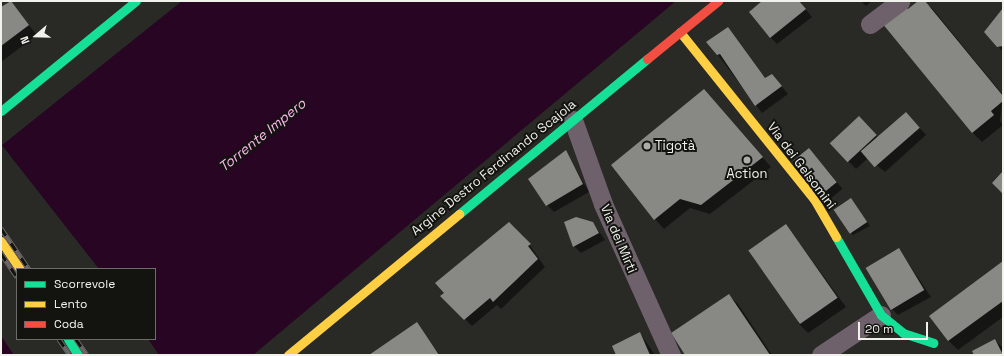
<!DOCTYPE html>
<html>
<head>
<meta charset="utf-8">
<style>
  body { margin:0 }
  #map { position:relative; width:1004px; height:356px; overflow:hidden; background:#292a25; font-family:"Space Grotesk",sans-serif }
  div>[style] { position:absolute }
  .water>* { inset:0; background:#280523 }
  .pier>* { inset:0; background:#292a25 }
  .shadow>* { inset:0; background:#0007; transform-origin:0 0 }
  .building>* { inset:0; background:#888985; transform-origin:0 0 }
  .street>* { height:19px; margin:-9.5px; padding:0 9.5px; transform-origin:9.5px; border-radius:9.5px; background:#6e616b }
  .fast>* { height:9px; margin:-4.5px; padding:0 4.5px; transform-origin:4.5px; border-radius:4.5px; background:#16e098 }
  .slow>* { height:9px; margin:-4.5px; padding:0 4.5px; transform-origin:4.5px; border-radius:4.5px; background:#ffcf43 }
  .jam>* { height:9px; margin:-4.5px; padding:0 4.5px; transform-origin:4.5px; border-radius:4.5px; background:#f24e42 }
  .rail>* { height:4.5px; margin-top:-2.25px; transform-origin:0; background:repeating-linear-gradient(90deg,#131410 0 9px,#6c6668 0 18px); box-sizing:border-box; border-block:1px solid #6c6668 }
  .dots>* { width:11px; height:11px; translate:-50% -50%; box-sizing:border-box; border:2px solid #131410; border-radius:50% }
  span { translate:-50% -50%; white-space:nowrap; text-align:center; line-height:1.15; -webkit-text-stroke:4px #131410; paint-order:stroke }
  .poi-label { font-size:13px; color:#f1f2ec }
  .left { translate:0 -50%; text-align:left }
  .street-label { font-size:13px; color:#f1f2ec }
  .water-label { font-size:14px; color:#fdb7ef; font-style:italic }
  .frame { position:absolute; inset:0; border:2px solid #f1f2ec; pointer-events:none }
  .legend { position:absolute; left:16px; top:268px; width:140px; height:72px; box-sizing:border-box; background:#131410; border:1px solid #6c6d68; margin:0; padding:5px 7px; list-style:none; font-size:12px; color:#f1f2ec }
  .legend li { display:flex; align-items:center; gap:8px; height:20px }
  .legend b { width:20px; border:1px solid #6c6d68 }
  .north { position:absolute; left:16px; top:16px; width:40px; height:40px; -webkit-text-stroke:3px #131410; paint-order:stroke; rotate:250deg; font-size:11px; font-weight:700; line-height:16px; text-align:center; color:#f1f2ec }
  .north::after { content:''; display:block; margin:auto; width:14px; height:18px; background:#f1f2ec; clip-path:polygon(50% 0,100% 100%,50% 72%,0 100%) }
  .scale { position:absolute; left:858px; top:322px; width:70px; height:18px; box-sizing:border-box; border:2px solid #f1f2ec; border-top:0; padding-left:5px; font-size:12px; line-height:14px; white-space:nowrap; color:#f1f2ec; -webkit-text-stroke:3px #131410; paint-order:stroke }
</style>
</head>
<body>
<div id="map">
  <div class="water">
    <i style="clip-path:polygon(evenodd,182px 1px,676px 1px,253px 355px,1px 355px,1px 146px,182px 1px,17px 269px,155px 269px,155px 339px,17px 339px,17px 269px)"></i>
  </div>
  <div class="pier">
    <i style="clip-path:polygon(1px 144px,99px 269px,17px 269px,17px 339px,148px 339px,159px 355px,14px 355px,1px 336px)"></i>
  </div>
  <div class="shadow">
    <i style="clip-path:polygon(764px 1px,799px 1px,812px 17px,777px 44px,770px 37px)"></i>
    <i style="clip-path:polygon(861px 1px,872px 1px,866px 6px)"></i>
    <i style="clip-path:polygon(919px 1px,932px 8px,1003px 95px,1000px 121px,1003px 125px,982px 142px,972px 132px,908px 10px)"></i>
    <i style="clip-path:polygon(10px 2px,37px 35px,1px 62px,1px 9px)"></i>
    <i style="clip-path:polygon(1003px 10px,1003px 52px,998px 46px)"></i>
    <i style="clip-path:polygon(728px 28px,766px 79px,772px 75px,788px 94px,762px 113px,718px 55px)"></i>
    <i style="clip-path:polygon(704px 91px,771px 167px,710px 214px,690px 208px,664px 229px,655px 219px)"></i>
    <i style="clip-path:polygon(906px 113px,926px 135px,885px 172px,868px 158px,856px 169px,832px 144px,859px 118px,879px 138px)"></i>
    <i style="left:809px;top:149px;width:52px;height:18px;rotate:50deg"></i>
    <i style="clip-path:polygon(566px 152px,589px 192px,554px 212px,547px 205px)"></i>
    <i style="clip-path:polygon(854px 203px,870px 226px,853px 235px,849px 231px)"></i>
    <i style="clip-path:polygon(593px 223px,605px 240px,581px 253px,574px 246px)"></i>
    <i style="clip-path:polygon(786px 225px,846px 307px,808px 333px,798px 323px)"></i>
    <i style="clip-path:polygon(522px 234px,545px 267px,501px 309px,497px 305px,472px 326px,442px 296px)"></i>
    <i style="clip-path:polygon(899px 249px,931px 297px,898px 315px,891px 308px)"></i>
    <i style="clip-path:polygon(1003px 262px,1003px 317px,958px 350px,948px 340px)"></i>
    <i style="clip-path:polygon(728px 295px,738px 304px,772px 355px,686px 355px)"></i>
    <i style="clip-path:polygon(416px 324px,440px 355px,371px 355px)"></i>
    <i style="clip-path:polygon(640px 333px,655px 355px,618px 355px)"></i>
    <i style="clip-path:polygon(995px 340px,1002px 347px,1003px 355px,975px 355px)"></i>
  </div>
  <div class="building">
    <i style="clip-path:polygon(11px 1px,29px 25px,1px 46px,1px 7px)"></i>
    <i style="clip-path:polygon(762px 1px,799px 1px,806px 9px,770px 38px,749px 12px)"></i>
    <i style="clip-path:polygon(918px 1px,925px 1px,1003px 96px,1003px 101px,991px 111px,994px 115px,972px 133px,882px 23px,904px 5px,908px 9px)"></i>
    <i style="clip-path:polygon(1003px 8px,1003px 46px,997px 47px,984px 32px)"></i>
    <i style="clip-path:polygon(728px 27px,765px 78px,772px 74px,782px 86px,755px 106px,720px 54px,717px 55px,706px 42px)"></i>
    <i style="clip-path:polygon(704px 89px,763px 157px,701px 205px,680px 199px,654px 220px,611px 165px)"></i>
    <i style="left:906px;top:112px;width:21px;height:60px;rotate:49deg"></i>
    <i style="left:859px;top:116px;width:26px;height:40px;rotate:47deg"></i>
    <i style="left:809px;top:148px;width:44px;height:20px;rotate:51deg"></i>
    <i style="clip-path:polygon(566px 150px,583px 184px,546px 206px,528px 179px)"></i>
    <i style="clip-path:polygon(1003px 171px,1003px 194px,992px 183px)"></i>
    <i style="left:851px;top:198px;width:29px;height:21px;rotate:56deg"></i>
    <i style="clip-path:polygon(576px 217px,593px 222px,599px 233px,573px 247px,564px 222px)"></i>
    <i style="clip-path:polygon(509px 222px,531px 244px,528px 246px,538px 259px,493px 302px,490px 298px,464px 320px,440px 296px,444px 293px,435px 283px)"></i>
    <i style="left:786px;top:224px;width:90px;height:46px;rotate:55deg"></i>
    <i style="left:899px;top:248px;width:49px;height:39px;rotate:59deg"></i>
    <i style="clip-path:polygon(1003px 261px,1003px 301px,948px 341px,929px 316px)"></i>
    <i style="clip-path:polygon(729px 294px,770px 355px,685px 355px,671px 333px)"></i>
    <i style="clip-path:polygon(417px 322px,439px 355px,369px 355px)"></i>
    <i style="clip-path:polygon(640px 332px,650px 355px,616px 355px,612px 346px)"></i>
    <i style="clip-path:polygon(995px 339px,1003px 355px,974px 355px,972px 351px)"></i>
  </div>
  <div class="street">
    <i style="left:870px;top:24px;width:38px;rotate:-37deg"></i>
    <i style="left:573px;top:120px;width:89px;rotate:70.3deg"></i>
    <i style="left:603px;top:204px;width:166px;rotate:65.8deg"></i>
    <i style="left:821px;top:355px;width:72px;rotate:-33.7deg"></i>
  </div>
  <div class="fast">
    <i style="left:1px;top:111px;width:174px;rotate:-39.2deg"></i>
    <i style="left:459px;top:214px;width:244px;rotate:-39.5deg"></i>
    <i style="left:836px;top:237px;width:90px;rotate:60deg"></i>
    <i style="left:881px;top:315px;width:28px;rotate:39deg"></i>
    <i style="left:903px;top:333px;width:32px;rotate:18deg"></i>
    <i style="left:68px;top:339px;width:19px;rotate:58deg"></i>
  </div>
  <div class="slow">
    <i style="left:680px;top:32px;width:214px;rotate:51.3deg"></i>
    <i style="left:814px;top:199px;width:44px;rotate:59.9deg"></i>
    <i style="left:1px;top:241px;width:34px;rotate:56deg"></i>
    <i style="left:288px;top:355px;width:222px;rotate:-39.5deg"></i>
  </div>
  <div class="jam">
    <i style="left:647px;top:59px;width:92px;rotate:-39.2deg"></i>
  </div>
  <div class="rail">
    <i style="left:1px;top:228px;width:50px;rotate:55.7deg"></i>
    <i style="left:1px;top:253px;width:29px;rotate:56deg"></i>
    <i style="left:59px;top:339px;width:19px;rotate:55deg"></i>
    <i style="left:76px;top:339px;width:19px;rotate:55deg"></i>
  </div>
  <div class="dots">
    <i style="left:647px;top:146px;background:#abaca6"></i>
    <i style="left:747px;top:160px;background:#abaca6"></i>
  </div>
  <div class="poi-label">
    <span class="left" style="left:655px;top:146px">Tigotà</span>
    <span style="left:747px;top:174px">Action</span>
  </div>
  <div class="street-label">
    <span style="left:801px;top:166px;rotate:53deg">Via dei Gelsomini</span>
    <span style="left:494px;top:168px;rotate:-39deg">Argine Destro Ferdinando Scajola</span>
    <span style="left:618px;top:239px;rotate:67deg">Via dei Mirti</span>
  </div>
  <div class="water-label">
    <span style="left:262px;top:135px;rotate:-39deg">Torrente Impero</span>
  </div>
  <div class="frame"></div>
  <ul class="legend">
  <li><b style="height:5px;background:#16e098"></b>Scorrevole</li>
  <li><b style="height:5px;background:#ffcf43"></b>Lento</li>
  <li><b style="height:5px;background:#f24e42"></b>Coda</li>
  </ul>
  <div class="north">N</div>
  <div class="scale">20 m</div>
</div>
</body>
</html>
